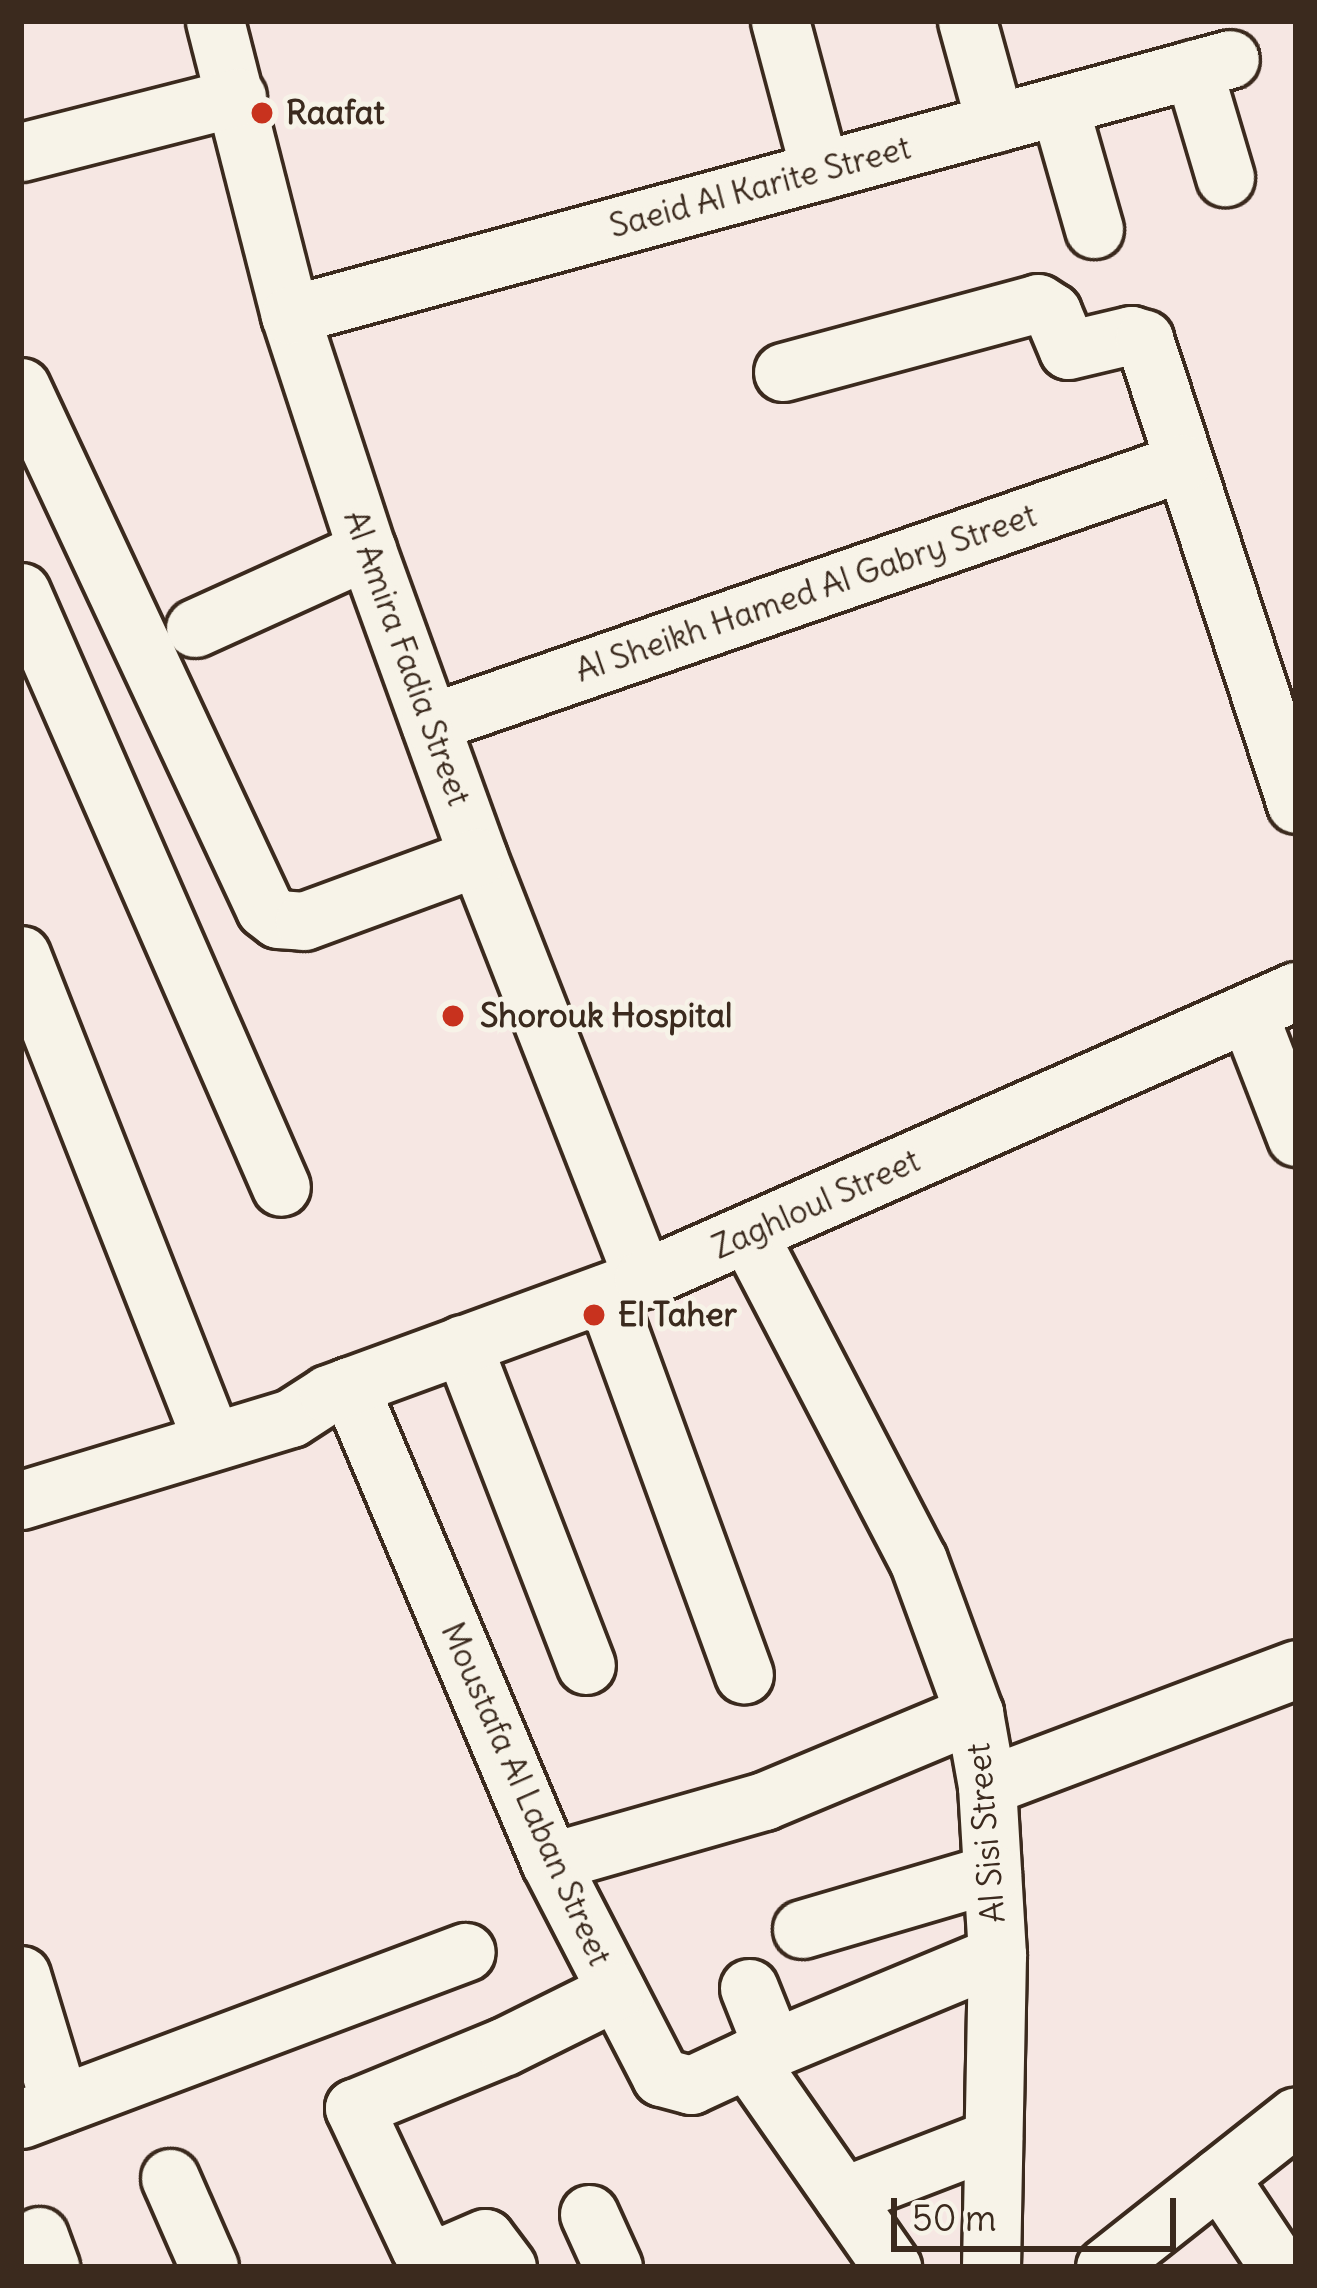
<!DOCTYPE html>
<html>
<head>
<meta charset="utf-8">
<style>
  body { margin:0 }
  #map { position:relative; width:1317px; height:2288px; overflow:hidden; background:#f6e7e3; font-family:Delius,sans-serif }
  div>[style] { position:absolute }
  .roads { filter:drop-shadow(3px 0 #3b2a1e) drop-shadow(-3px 0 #3b2a1e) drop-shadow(0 3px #3b2a1e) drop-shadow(0 -3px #3b2a1e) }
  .minor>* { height:57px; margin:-28.5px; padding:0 28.5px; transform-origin:28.5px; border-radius:28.5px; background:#f7f3e8 }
  .dots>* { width:33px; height:33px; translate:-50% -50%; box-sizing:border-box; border:6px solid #f7f3e8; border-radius:50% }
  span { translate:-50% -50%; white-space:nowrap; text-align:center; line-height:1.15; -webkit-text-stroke:10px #f7f3e8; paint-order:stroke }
  .poi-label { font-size:33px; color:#3b2a1e; font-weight:700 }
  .left { translate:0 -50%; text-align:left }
  .street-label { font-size:33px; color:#3b2a1e }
  .frame { position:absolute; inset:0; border:24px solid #3b2a1e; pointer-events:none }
  .scale { position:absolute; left:891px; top:2198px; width:285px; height:54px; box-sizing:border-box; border:6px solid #3b2a1e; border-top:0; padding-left:15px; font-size:36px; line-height:42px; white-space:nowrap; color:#3b2a1e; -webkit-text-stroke:9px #f7f3e8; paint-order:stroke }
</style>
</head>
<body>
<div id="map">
  <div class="roads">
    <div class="minor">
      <i style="left:215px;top:21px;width:303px;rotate:75.7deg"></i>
      <i style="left:290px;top:315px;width:247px;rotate:71.9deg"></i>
      <i style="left:367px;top:550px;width:326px;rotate:70.1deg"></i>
      <i style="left:478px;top:857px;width:453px;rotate:68.6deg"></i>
      <i style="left:780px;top:21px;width:155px;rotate:75.1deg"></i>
      <i style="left:967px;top:21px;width:106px;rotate:74.6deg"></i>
      <i style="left:1193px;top:69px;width:113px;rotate:73.5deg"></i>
      <i style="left:1059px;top:106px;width:128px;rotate:74.1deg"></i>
      <i style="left:21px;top:152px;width:223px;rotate:-14.3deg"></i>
      <i style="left:290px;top:315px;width:974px;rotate:-15.23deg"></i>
      <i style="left:783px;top:372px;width:264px;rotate:-15.1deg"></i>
      <i style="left:1038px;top:303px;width:17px;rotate:33deg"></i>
      <i style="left:1052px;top:312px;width:41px;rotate:67.2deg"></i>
      <i style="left:1068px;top:350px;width:65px;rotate:-13.4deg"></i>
      <i style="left:1131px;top:335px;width:14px;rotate:17deg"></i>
      <i style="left:1144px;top:339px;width:489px;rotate:71.9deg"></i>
      <i style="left:21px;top:387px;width:576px;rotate:64.95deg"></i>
      <i style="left:265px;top:909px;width:16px;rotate:38deg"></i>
      <i style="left:278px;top:919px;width:26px;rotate:4deg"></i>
      <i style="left:304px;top:921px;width:185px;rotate:-20.2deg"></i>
      <i style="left:21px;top:592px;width:649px;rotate:66.4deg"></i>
      <i style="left:195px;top:628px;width:189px;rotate:-24.4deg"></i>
      <i style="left:430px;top:723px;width:795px;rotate:-19.1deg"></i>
      <i style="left:21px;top:955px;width:503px;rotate:68.54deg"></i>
      <i style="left:1248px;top:1013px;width:133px;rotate:68.8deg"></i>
      <i style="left:748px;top:1234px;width:368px;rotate:62.5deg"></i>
      <i style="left:918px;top:1560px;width:163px;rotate:69.9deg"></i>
      <i style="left:974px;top:1713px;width:74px;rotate:79.9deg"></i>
      <i style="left:987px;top:1786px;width:169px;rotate:86.6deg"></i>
      <i style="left:997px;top:1955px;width:312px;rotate:91.1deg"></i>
      <i style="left:605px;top:1293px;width:406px;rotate:70deg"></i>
      <i style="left:462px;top:1344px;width:344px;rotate:68.9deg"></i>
      <i style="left:349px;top:1386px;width:517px;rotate:67.11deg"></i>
      <i style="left:550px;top:1862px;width:242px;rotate:62.7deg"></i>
      <i style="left:661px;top:2077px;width:31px;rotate:15deg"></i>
      <i style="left:691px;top:2085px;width:62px;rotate:-24.9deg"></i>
      <i style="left:747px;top:2059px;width:254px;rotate:55.1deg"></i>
      <i style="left:21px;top:1500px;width:282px;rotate:-16.9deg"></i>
      <i style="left:291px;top:1418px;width:44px;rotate:-33deg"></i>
      <i style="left:328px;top:1394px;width:335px;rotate:-20.1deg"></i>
      <i style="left:643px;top:1279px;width:714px;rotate:-23.8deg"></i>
      <i style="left:987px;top:1786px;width:330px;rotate:-20.7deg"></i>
      <i style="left:550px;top:1862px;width:223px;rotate:-15.9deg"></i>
      <i style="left:764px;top:1801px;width:228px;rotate:-22.7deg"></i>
      <i style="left:802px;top:1929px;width:198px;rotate:-16.4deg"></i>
      <i style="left:21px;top:1975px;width:135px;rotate:73.2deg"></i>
      <i style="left:749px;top:1988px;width:65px;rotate:68.2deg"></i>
      <i style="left:747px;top:2059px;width:271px;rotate:-22.6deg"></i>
      <i style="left:21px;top:2119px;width:475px;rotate:-20.6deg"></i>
      <i style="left:1219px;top:2177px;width:108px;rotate:56.3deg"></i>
      <i style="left:170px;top:2178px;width:97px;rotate:66.3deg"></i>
      <i style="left:843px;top:2196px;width:161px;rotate:-21.1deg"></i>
      <i style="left:589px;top:2214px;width:58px;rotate:65.6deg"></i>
      <i style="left:39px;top:2236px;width:33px;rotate:70deg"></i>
      <i style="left:507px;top:2267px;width:36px;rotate:-127deg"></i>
      <i style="left:485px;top:2238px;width:46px;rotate:156.8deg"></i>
      <i style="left:443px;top:2256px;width:24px;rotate:-161deg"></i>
      <i style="left:420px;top:2248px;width:155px;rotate:-115.2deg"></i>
      <i style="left:354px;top:2108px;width:163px;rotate:-22.3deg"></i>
      <i style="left:505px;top:2046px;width:124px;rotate:-26.4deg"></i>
      <i style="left:1105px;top:2267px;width:243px;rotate:-38.3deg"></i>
    </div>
  </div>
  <div class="dots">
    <i style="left:262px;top:113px;background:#c8321e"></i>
    <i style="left:453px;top:1016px;background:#c8321e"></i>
    <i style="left:594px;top:1315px;background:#c8321e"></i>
  </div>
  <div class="poi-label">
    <span class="left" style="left:286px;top:113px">Raafat</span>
    <span class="left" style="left:480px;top:1016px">Shorouk Hospital</span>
    <span class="left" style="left:618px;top:1315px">El Taher</span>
  </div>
  <div class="street-label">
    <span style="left:760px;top:187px;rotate:-15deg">Saeid Al Karite Street</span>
    <span style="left:806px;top:593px;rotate:-19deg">Al Sheikh Hamed Al Gabry Street</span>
    <span style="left:407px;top:658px;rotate:70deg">Al Amira Fadia Street</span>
    <span style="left:816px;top:1204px;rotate:-24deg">Zaghloul Street</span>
    <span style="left:526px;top:1794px;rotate:66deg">Moustafa Al Laban Street</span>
    <span style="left:986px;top:1833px;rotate:-95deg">Al Sisi Street</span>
  </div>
  <div class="frame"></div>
  <div class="scale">50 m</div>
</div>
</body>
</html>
